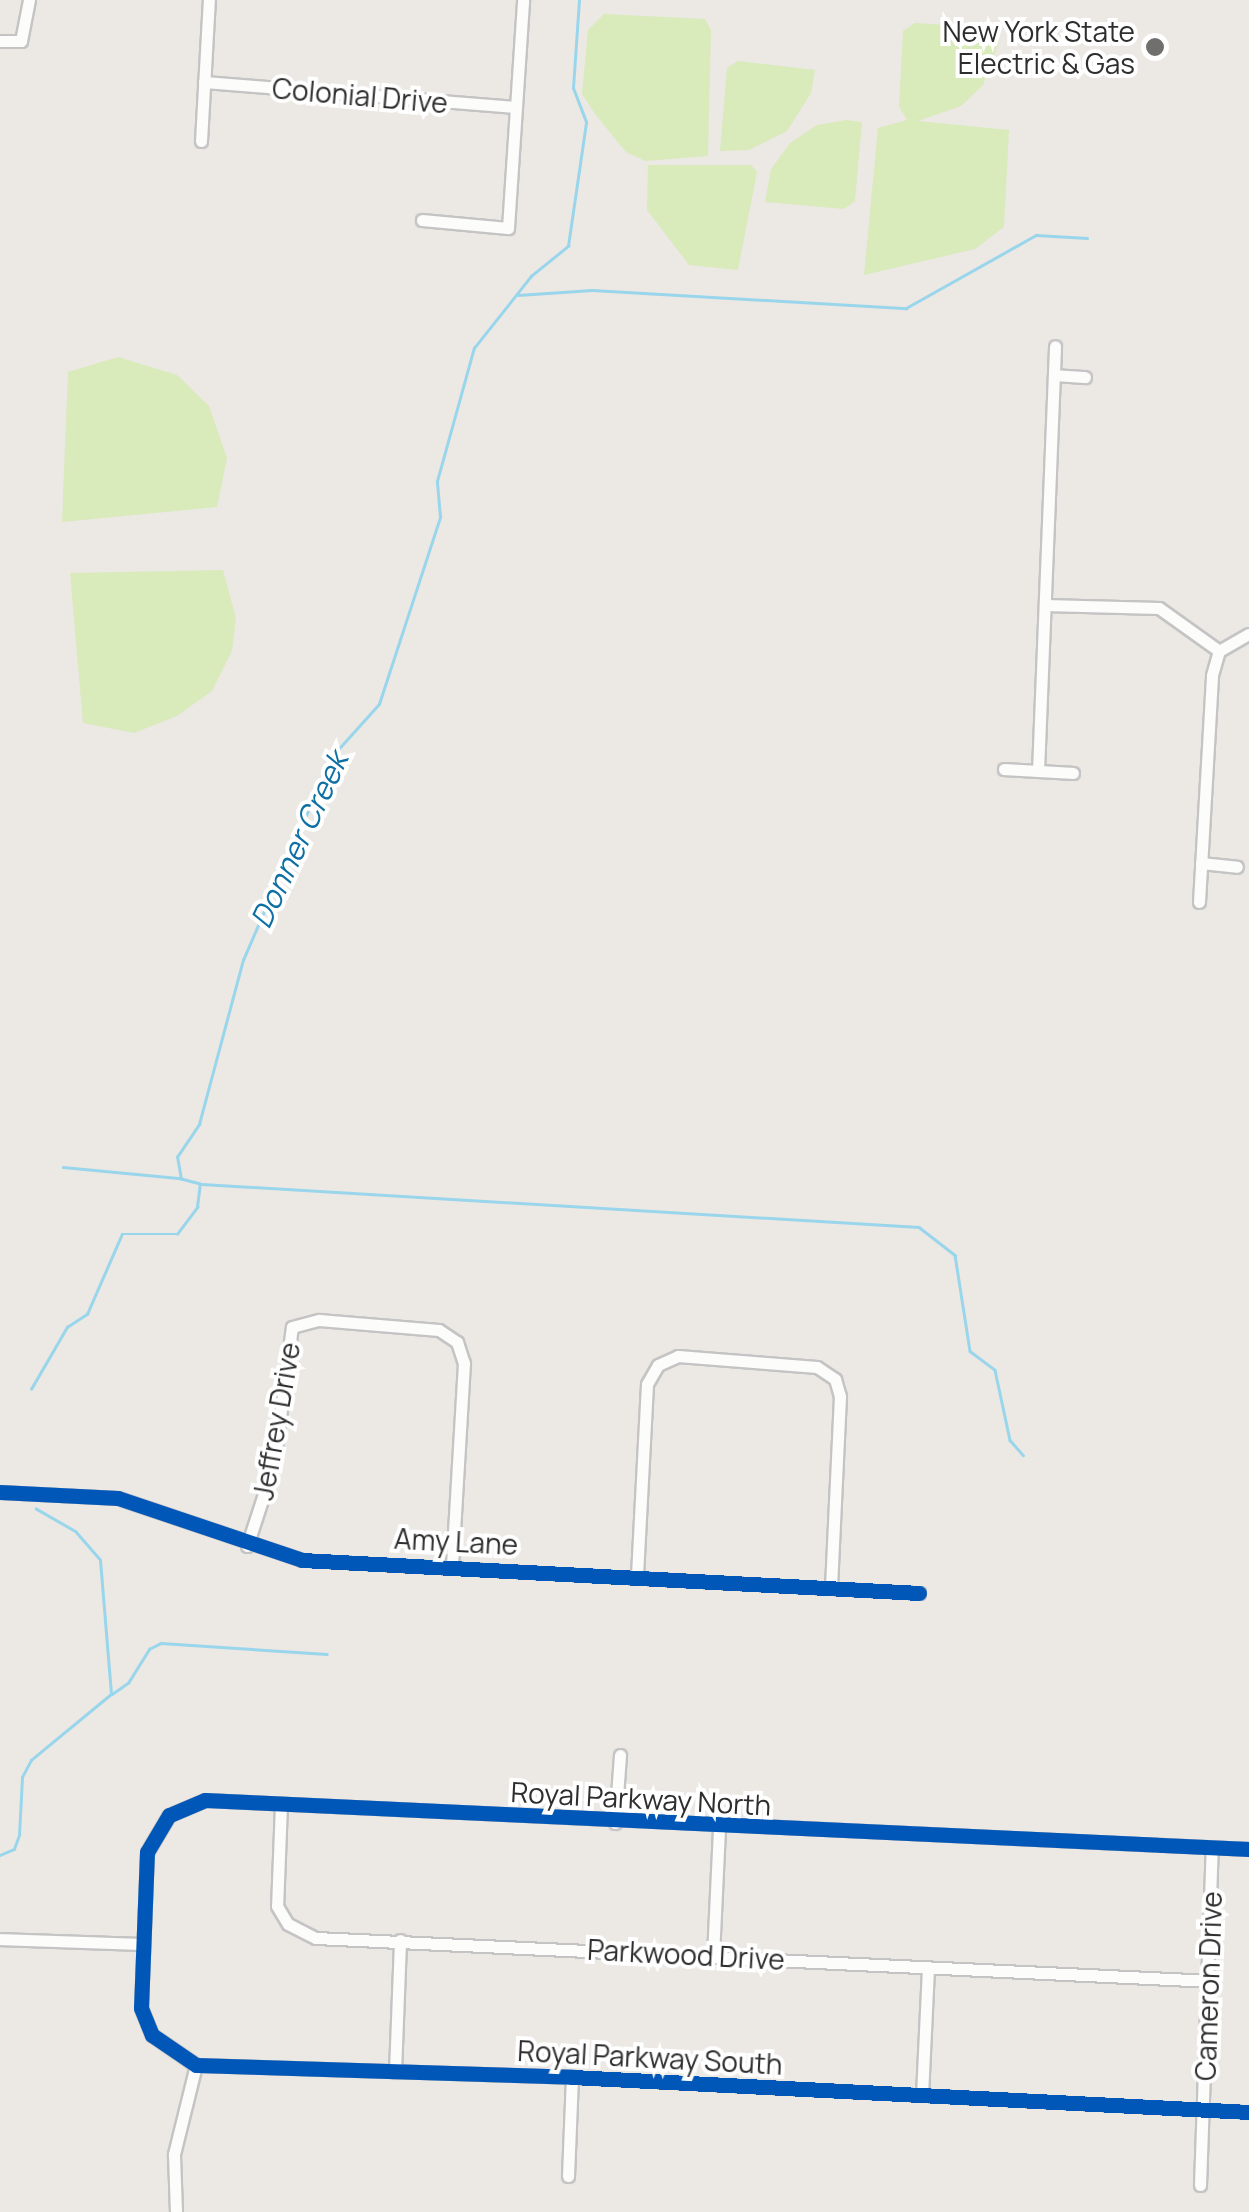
<!DOCTYPE html>
<html>
<head>
<meta charset="utf-8">
<style>
  body { margin:0 }
  #map { position:relative; width:1249px; height:2212px; overflow:hidden; background:#ece8e4; font-family:Manrope,sans-serif }
  div>[style] { position:absolute }
  .pitch>* { inset:0; background:#d9eabb }
  .stream>* { height:2.5px; margin:-1.25px; padding:0 1.25px; transform-origin:1.25px; border-radius:1.25px; background:#99d6ec }
  .roads { filter:drop-shadow(2px 0 #c5c4c5) drop-shadow(-2px 0 #c5c4c5) drop-shadow(0 2px #c5c4c5) drop-shadow(0 -2px #c5c4c5) }
  .minor>* { height:11px; margin:-5.5px; padding:0 5.5px; transform-origin:5.5px; border-radius:5.5px; background:#fcfcfb }
  .cycleway>* { height:15px; margin:-7.5px; padding:0 7.5px; transform-origin:7.5px; border-radius:7.5px; background:#0057b8 }
  .dots>* { width:28px; height:28px; translate:-50% -50%; box-sizing:border-box; border:5px solid #fff; border-radius:50% }
  span { translate:-50% -50%; white-space:nowrap; text-align:center; line-height:1.15; -webkit-text-stroke:8px #fff; paint-order:stroke }
  .poi-label { font-size:28px; color:#2e2e2e }
  .right { translate:-100% -50%; text-align:right }
  .street-label { font-size:28px; color:#2e2e2e }
  .water-label { font-size:30px; color:#0d6fa3; font-style:italic }
</style>
</head>
<body>
<div id="map">
  <div class="pitch">
    <i style="clip-path:polygon(604px 14px,705px 19px,711px 30px,708px 156px,645px 161px,626px 152px,595px 114px,582px 94px,588px 30px)"></i>
    <i style="clip-path:polygon(915px 23px,992px 28px,999px 42px,983px 85px,961px 106px,918px 121px,1009px 130px,1004px 227px,975px 249px,864px 275px,878px 128px,907px 120px,899px 106px,903px 31px)"></i>
    <i style="clip-path:polygon(738px 61px,815px 70px,811px 93px,787px 131px,749px 150px,720px 151px,727px 68px)"></i>
    <i style="clip-path:polygon(846px 120px,862px 122px,855px 201px,844px 209px,765px 202px,771px 169px,790px 143px,817px 125px)"></i>
    <i style="clip-path:polygon(648px 165px,751px 165px,757px 172px,738px 270px,689px 265px,647px 210px)"></i>
    <i style="clip-path:polygon(118px 357px,177px 375px,209px 406px,227px 458px,217px 507px,62px 522px,68px 372px)"></i>
    <i style="clip-path:polygon(223px 570px,236px 618px,232px 651px,212px 691px,177px 716px,134px 733px,83px 723px,70px 573px)"></i>
  </div>
  <div class="stream">
    <i style="left:518px;top:295px;width:74px;rotate:-3.9deg"></i>
    <i style="left:592px;top:290px;width:315px;rotate:3.3deg"></i>
    <i style="left:906px;top:308px;width:149px;rotate:-29.3deg"></i>
    <i style="left:1036px;top:235px;width:51px;rotate:3.4deg"></i>
    <i style="left:63px;top:1167px;width:118px;rotate:5.4deg"></i>
    <i style="left:202px;top:1184px;width:718px;rotate:3.43deg"></i>
    <i style="left:919px;top:1227px;width:46px;rotate:37.9deg"></i>
    <i style="left:955px;top:1255px;width:97px;rotate:81.1deg"></i>
    <i style="left:970px;top:1351px;width:31px;rotate:37deg"></i>
    <i style="left:995px;top:1370px;width:72px;rotate:77.9deg"></i>
    <i style="left:1010px;top:1440px;width:20px;rotate:49deg"></i>
    <i style="left:31px;top:1389px;width:72px;rotate:-59.9deg"></i>
    <i style="left:67px;top:1327px;width:24px;rotate:-33deg"></i>
    <i style="left:87px;top:1314px;width:87px;rotate:-66.4deg"></i>
    <i style="left:122px;top:1234px;width:55px"></i>
    <i style="left:177px;top:1234px;width:34px;rotate:-53deg"></i>
    <i style="left:197px;top:1207px;width:23px;rotate:-83deg"></i>
    <i style="left:200px;top:1184px;width:20px;rotate:-165deg"></i>
    <i style="left:181px;top:1179px;width:22px;rotate:-100deg"></i>
    <i style="left:177px;top:1157px;width:40px;rotate:-56deg"></i>
    <i style="left:199px;top:1124px;width:170px;rotate:-75deg"></i>
    <i style="left:243px;top:960px;width:138px;rotate:-66.6deg"></i>
    <i style="left:298px;top:833px;width:87px;rotate:-65.5deg"></i>
    <i style="left:334px;top:754px;width:67px;rotate:-48deg"></i>
    <i style="left:379px;top:704px;width:197px;rotate:-71.9deg"></i>
    <i style="left:440px;top:517px;width:36px;rotate:-95deg"></i>
    <i style="left:437px;top:481px;width:138px;rotate:-74.5deg"></i>
    <i style="left:474px;top:348px;width:92px;rotate:-51.6deg"></i>
    <i style="left:531px;top:276px;width:48px;rotate:-39deg"></i>
    <i style="left:568px;top:246px;width:125px;rotate:-81.7deg"></i>
    <i style="left:586px;top:122px;width:36px;rotate:-111deg"></i>
    <i style="left:573px;top:88px;width:88px;rotate:-86.1deg"></i>
    <i style="left:112px;top:1694px;width:19px;rotate:-35deg"></i>
    <i style="left:128px;top:1683px;width:40px;rotate:-58deg"></i>
    <i style="left:149px;top:1649px;width:13px;rotate:-27deg"></i>
    <i style="left:161px;top:1643px;width:166px;rotate:3.8deg"></i>
    <i style="left:0;top:1855px;width:15px;rotate:-23deg"></i>
    <i style="left:14px;top:1849px;width:15px;rotate:-70deg"></i>
    <i style="left:19px;top:1835px;width:58px;rotate:-87deg"></i>
    <i style="left:22px;top:1777px;width:19px;rotate:-62deg"></i>
    <i style="left:31px;top:1760px;width:104px;rotate:-39.5deg"></i>
    <i style="left:111px;top:1694px;width:134px;rotate:-94.7deg"></i>
    <i style="left:100px;top:1560px;width:37px;rotate:-131deg"></i>
    <i style="left:76px;top:1532px;width:46px;rotate:-150.1deg"></i>
  </div>
  <div class="roads">
    <div class="minor">
      <i style="left:0;top:41px;width:21px"></i>
      <i style="left:21px;top:41px;width:42px;rotate:-79deg"></i>
      <i style="left:204px;top:82px;width:313px;rotate:4.6deg"></i>
      <i style="left:201px;top:141px;width:141px;rotate:-86.8deg"></i>
      <i style="left:422px;top:220px;width:86px;rotate:5.3deg"></i>
      <i style="left:508px;top:228px;width:228px;rotate:-86.2deg"></i>
      <i style="left:1054px;top:375px;width:31px;rotate:4deg"></i>
      <i style="left:1045px;top:605px;width:114px;rotate:1.5deg"></i>
      <i style="left:1159px;top:608px;width:74px;rotate:35.6deg"></i>
      <i style="left:1004px;top:769px;width:69px;rotate:3.3deg"></i>
      <i style="left:1038px;top:771px;width:425px;rotate:-87.7deg"></i>
      <i style="left:1201px;top:863px;width:36px;rotate:6deg"></i>
      <i style="left:1199px;top:902px;width:227px;rotate:-86.7deg"></i>
      <i style="left:1212px;top:675px;width:25px;rotate:-74deg"></i>
      <i style="left:1219px;top:651px;width:34px;rotate:-30deg"></i>
      <i style="left:0;top:1492px;width:118px;rotate:2.9deg"></i>
      <i style="left:118px;top:1498px;width:194px;rotate:18.6deg"></i>
      <i style="left:302px;top:1560px;width:618px;rotate:3.06deg"></i>
      <i style="left:247px;top:1546px;width:87px;rotate:-72deg"></i>
      <i style="left:274px;top:1463px;width:137px;rotate:-82.5deg"></i>
      <i style="left:292px;top:1327px;width:28px;rotate:-15deg"></i>
      <i style="left:319px;top:1320px;width:120px;rotate:4.8deg"></i>
      <i style="left:439px;top:1330px;width:22px;rotate:34deg"></i>
      <i style="left:457px;top:1342px;width:22px;rotate:72deg"></i>
      <i style="left:464px;top:1363px;width:202px;rotate:93.4deg"></i>
      <i style="left:637px;top:1575px;width:191px;rotate:-87deg"></i>
      <i style="left:647px;top:1384px;width:22px;rotate:-60deg"></i>
      <i style="left:658px;top:1365px;width:22px;rotate:-24deg"></i>
      <i style="left:678px;top:1356px;width:139px;rotate:4.5deg"></i>
      <i style="left:817px;top:1367px;width:22px;rotate:34deg"></i>
      <i style="left:835px;top:1379px;width:18px;rotate:74deg"></i>
      <i style="left:840px;top:1396px;width:190px;rotate:92.7deg"></i>
      <i style="left:281px;top:1804px;width:102px;rotate:92.2deg"></i>
      <i style="left:277px;top:1906px;width:21px;rotate:59deg"></i>
      <i style="left:288px;top:1924px;width:31px;rotate:27deg"></i>
      <i style="left:316px;top:1938px;width:896px;rotate:2.75deg"></i>
      <i style="left:615px;top:1823px;width:68px;rotate:-85.8deg"></i>
      <i style="left:1249px;top:1849px;width:1045px;rotate:-177.31deg"></i>
      <i style="left:205px;top:1800px;width:39px;rotate:157deg"></i>
      <i style="left:169px;top:1815px;width:43px;rotate:120.7deg"></i>
      <i style="left:147px;top:1852px;width:156px;rotate:92.2deg"></i>
      <i style="left:141px;top:2008px;width:29px;rotate:68deg"></i>
      <i style="left:152px;top:2035px;width:53px;rotate:34.3deg"></i>
      <i style="left:196px;top:2065px;width:376px;rotate:1.8deg"></i>
      <i style="left:572px;top:2077px;width:678px;rotate:2.96deg"></i>
      <i style="left:0;top:1939px;width:143px;rotate:2deg"></i>
      <i style="left:713px;top:1956px;width:128px;rotate:-87.3deg"></i>
      <i style="left:395px;top:2072px;width:132px;rotate:-87.8deg"></i>
      <i style="left:922px;top:2095px;width:128px;rotate:-87.3deg"></i>
      <i style="left:568px;top:2176px;width:99px;rotate:-87.7deg"></i>
      <i style="left:1200px;top:2185px;width:337px;rotate:-88deg"></i>
      <i style="left:176px;top:2212px;width:58px;rotate:-92deg"></i>
      <i style="left:174px;top:2154px;width:92px;rotate:-76.1deg"></i>
    </div>
  </div>
  <div class="cycleway">
    <i style="left:0;top:1492px;width:118px;rotate:2.9deg"></i>
    <i style="left:118px;top:1498px;width:194px;rotate:18.6deg"></i>
    <i style="left:302px;top:1560px;width:618px;rotate:3.06deg"></i>
    <i style="left:1249px;top:1849px;width:1045px;rotate:-177.31deg"></i>
    <i style="left:205px;top:1800px;width:39px;rotate:157deg"></i>
    <i style="left:169px;top:1815px;width:43px;rotate:120.7deg"></i>
    <i style="left:147px;top:1852px;width:156px;rotate:92.2deg"></i>
    <i style="left:141px;top:2008px;width:29px;rotate:68deg"></i>
    <i style="left:152px;top:2035px;width:53px;rotate:34.3deg"></i>
    <i style="left:196px;top:2065px;width:376px;rotate:1.8deg"></i>
    <i style="left:572px;top:2077px;width:678px;rotate:2.96deg"></i>
  </div>
  <div class="dots">
    <i style="left:1155px;top:47px;background:#706f6e"></i>
  </div>
  <div class="poi-label">
    <span class="right" style="left:1135px;top:47px">New York State<br>Electric &amp; Gas</span>
  </div>
  <div class="street-label">
    <span style="left:360px;top:95px;rotate:5deg">Colonial Drive</span>
    <span style="left:276px;top:1421px;rotate:-80deg">Jeffrey Drive</span>
    <span style="left:456px;top:1541px;rotate:3deg">Amy Lane</span>
    <span style="left:641px;top:1798px;rotate:3deg">Royal Parkway North</span>
    <span style="left:686px;top:1954px;rotate:3deg">Parkwood Drive</span>
    <span style="left:1208px;top:1986px;rotate:-88deg">Cameron Drive</span>
    <span style="left:650px;top:2057px;rotate:3deg">Royal Parkway South</span>
  </div>
  <div class="water-label">
    <span style="left:299px;top:840px;rotate:-65deg">Donner Creek</span>
  </div>
</div>
</body>
</html>
